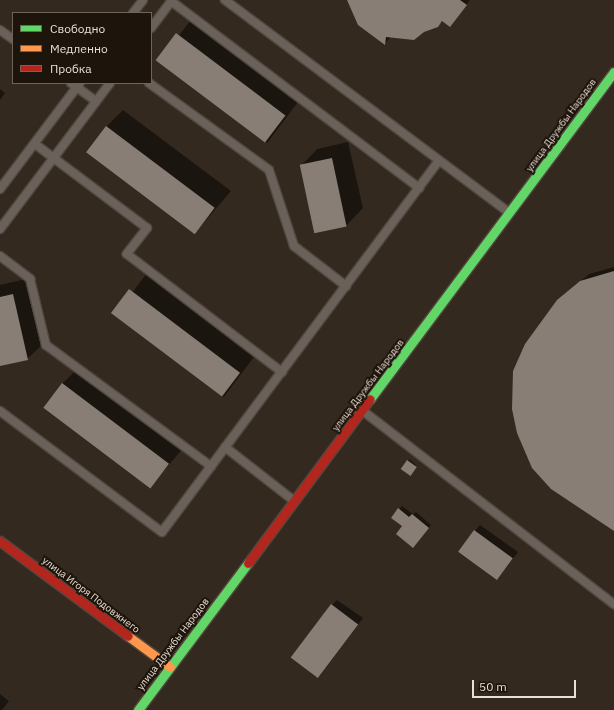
<!DOCTYPE html>
<html>
<head>
<meta charset="utf-8">
<style>
  body { margin:0 }
  #map { position:relative; width:614px; height:710px; overflow:hidden; background:#34291f; font-family:"IBM Plex Sans",sans-serif }
  div>[style] { position:absolute }
  .shadow>* { inset:0; background:#0007; transform-origin:0 0 }
  .building>* { inset:0; background:#887e75; transform-origin:0 0 }
  .roads { filter:drop-shadow(1px 0 #51473f) drop-shadow(-1px 0 #51473f) drop-shadow(0 1px #51473f) drop-shadow(0 -1px #51473f) }
  .lane>* { height:8px; margin:-4px; padding:0 4px; transform-origin:4px; border-radius:4px; background:#6a615a }
  .fast>* { height:9px; margin:-4.5px; padding:0 4.5px; transform-origin:4.5px; border-radius:4.5px; background:#63d668 }
  .slow>* { height:9px; margin:-4.5px; padding:0 4.5px; transform-origin:4.5px; border-radius:4.5px; background:#ff974d }
  .jam>* { height:9px; margin:-4.5px; padding:0 4.5px; transform-origin:4.5px; border-radius:4.5px; background:#b3261e }
  span { translate:-50% -50%; white-space:nowrap; text-align:center; line-height:1.15; -webkit-text-stroke:4px #1d140c; paint-order:stroke }
  .street-label { font-size:10px; color:#ebded2 }
  .legend { position:absolute; left:12px; top:12px; width:140px; height:72px; box-sizing:border-box; background:#1d140c; border:1px solid #6f655b; margin:0; padding:5px 7px; list-style:none; font-size:12px; color:#ebded2 }
  .legend li { display:flex; align-items:center; gap:8px; height:20px }
  .legend b { width:20px; border:1px solid #6f655b }
  .scale { position:absolute; left:472px; top:680px; width:104px; height:18px; box-sizing:border-box; border:2px solid #ebded2; border-top:0; padding-left:5px; font-size:12px; line-height:14px; white-space:nowrap; color:#ebded2; -webkit-text-stroke:3px #1d140c; paint-order:stroke }
</style>
</head>
<body>
<div id="map">
  <div class="shadow">
    <i style="clip-path:polygon(348px 0,470px 0,450px 26px,443px 21px,437px 26px,392px 36px,385px 43px)"></i>
    <i style="left:193px;top:17px;width:135px;height:56px;rotate:37deg"></i>
    <i style="clip-path:polygon(0 89px,5px 93px,0 100px)"></i>
    <i style="clip-path:polygon(123px 110px,231px 191px,195px 233px,106px 127px)"></i>
    <i style="clip-path:polygon(348px 142px,363px 208px,347px 225px,301px 166px,317px 149px)"></i>
    <i style="clip-path:polygon(614px 267px,614px 530px,552px 488px,558px 300px,589px 274px)"></i>
    <i style="left:147px;top:273px;width:136px;height:53px;rotate:37deg"></i>
    <i style="clip-path:polygon(30px 278px,44px 343px,27px 359px,0 365px,0 285px)"></i>
    <i style="clip-path:polygon(79px 367px,185px 446px,151px 486px,62px 384px)"></i>
    <i style="clip-path:polygon(409px 459px,417px 466px,411px 473px,408px 461px)"></i>
    <i style="clip-path:polygon(402px 506px,413px 514px,416px 512px,431px 525px,416px 544px,403px 526px,392px 518px)"></i>
    <i style="clip-path:polygon(480px 525px,518px 552px,497px 579px,475px 531px)"></i>
    <i style="clip-path:polygon(337px 600px,363px 618px,319px 677px,332px 605px)"></i>
    <i style="clip-path:polygon(0 694px,9px 701px,2px 710px,0 710px)"></i>
  </div>
  <div class="building">
    <i style="clip-path:polygon(347px 0,460px 0,467px 5px,450px 27px,442px 21px,438px 27px,424px 32px,414px 40px,386px 37px,385px 45px,358px 25px)"></i>
    <i style="left:176px;top:33px;width:137px;height:34px;rotate:37deg"></i>
    <i style="left:106px;top:126px;width:136px;height:33px;rotate:37deg"></i>
    <i style="left:332px;top:158px;width:70px;height:33px;rotate:78deg"></i>
    <i style="clip-path:polygon(614px 271px,614px 531px,551px 489px,532px 468px,517px 433px,512px 409px,513px 371px,525px 344px,557px 300px,580px 281px)"></i>
    <i style="left:129px;top:289px;width:139px;height:30px;rotate:37deg"></i>
    <i style="clip-path:polygon(13px 294px,28px 360px,0 366px,0 297px)"></i>
    <i style="left:62px;top:383px;width:134px;height:31px;rotate:37deg"></i>
    <i style="left:407px;top:460px;width:12px;height:11px;rotate:35deg"></i>
    <i style="clip-path:polygon(398px 508px,409px 517px,412px 514px,429px 528px,413px 548px,396px 534px,402px 526px,391px 518px)"></i>
    <i style="left:474px;top:530px;width:48px;height:27px;rotate:36deg"></i>
    <i style="left:331px;top:604px;width:34px;height:67px;rotate:37deg"></i>
  </div>
  <div class="roads">
    <div class="lane">
      <i style="left:225px;top:0;width:354px;rotate:36.8deg"></i>
      <i style="left:133px;top:13px;width:16px;rotate:-52deg"></i>
      <i style="left:151px;top:28px;width:34px;rotate:-53deg"></i>
      <i style="left:171px;top:1px;width:311px;rotate:37deg"></i>
      <i style="left:0;top:30px;width:16px;rotate:35deg"></i>
      <i style="left:71px;top:83px;width:31px;rotate:36deg"></i>
      <i style="left:149px;top:83px;width:148px;rotate:35.9deg"></i>
      <i style="left:269px;top:170px;width:80px;rotate:71.8deg"></i>
      <i style="left:294px;top:246px;width:66px;rotate:37.6deg"></i>
      <i style="left:35px;top:144px;width:140px;rotate:36.9deg"></i>
      <i style="left:147px;top:228px;width:33px;rotate:128deg"></i>
      <i style="left:127px;top:254px;width:195px;rotate:37.3deg"></i>
      <i style="left:0;top:189px;width:133px;rotate:-53deg"></i>
      <i style="left:0;top:229px;width:183px;rotate:-53deg"></i>
      <i style="left:0;top:256px;width:38px;rotate:37deg"></i>
      <i style="left:30px;top:279px;width:68px;rotate:76.4deg"></i>
      <i style="left:46px;top:345px;width:205px;rotate:36.3deg"></i>
      <i style="left:0;top:411px;width:202px;rotate:36.8deg"></i>
      <i style="left:162px;top:532px;width:463px;rotate:-53.3deg"></i>
      <i style="left:363px;top:411px;width:317px;rotate:37.6deg"></i>
      <i style="left:225px;top:447px;width:88px;rotate:38deg"></i>
    </div>
    <div class="fast">
      <i style="left:370px;top:399px;width:408px;rotate:-53.3deg"></i>
      <i style="left:138px;top:710px;width:184px;rotate:-53.2deg"></i>
    </div>
    <div class="slow">
      <i style="left:128px;top:636px;width:52px;rotate:36.4deg"></i>
    </div>
    <div class="jam">
      <i style="left:0;top:541px;width:159px;rotate:36.6deg"></i>
      <i style="left:248px;top:563px;width:204px;rotate:-53.4deg"></i>
    </div>
  </div>
  <div class="street-label">
    <span style="left:561px;top:125px;rotate:-54deg">улица Дружбы Народов</span>
    <span style="left:368px;top:385px;rotate:-53deg">улица Дружбы Народов</span>
    <span style="left:91px;top:595px;rotate:37deg">улица Игоря Подовжнего</span>
    <span style="left:173px;top:644px;rotate:-53deg">улица Дружбы Народов</span>
  </div>
  <ul class="legend">
  <li><b style="height:5px;background:#63d668"></b>Свободно</li>
  <li><b style="height:5px;background:#ff974d"></b>Медленно</li>
  <li><b style="height:5px;background:#b3261e"></b>Пробка</li>
  </ul>
  <div class="scale">50 m</div>
</div>
</body>
</html>
